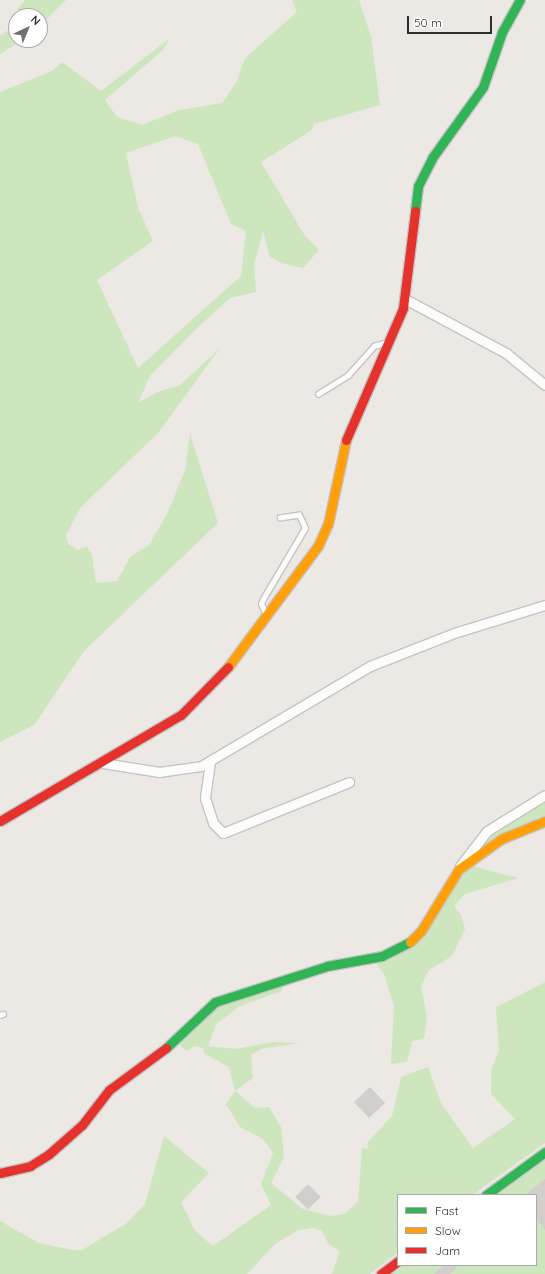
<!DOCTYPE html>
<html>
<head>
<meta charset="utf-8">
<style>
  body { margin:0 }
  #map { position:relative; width:545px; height:1274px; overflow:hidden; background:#ece8e4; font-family:Quicksand,sans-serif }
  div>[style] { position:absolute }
  .green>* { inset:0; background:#cee6be }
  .building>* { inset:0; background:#d1cecb; transform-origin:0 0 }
  .roads { filter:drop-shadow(1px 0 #c5c4c5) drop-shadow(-1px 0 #c5c4c5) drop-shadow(0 1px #c5c4c5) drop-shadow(0 -1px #c5c4c5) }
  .lane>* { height:4.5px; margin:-2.25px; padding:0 2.25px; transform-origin:2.25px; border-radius:2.25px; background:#fcfcfb }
  .street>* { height:9px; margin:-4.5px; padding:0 4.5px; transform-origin:4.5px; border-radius:4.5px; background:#fcfcfb }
  .fast>* { height:9px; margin:-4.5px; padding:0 4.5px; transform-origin:4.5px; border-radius:4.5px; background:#30b455 }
  .slow>* { height:9px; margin:-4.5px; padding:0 4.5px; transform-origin:4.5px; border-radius:4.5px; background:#ff9f0a }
  .jam>* { height:9px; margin:-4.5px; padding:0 4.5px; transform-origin:4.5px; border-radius:4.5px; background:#e5322d }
  span { translate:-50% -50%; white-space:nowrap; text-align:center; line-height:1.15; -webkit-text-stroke:3px #fff; paint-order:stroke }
  .legend { position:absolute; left:397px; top:1194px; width:140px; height:72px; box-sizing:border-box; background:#fff; border:1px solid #ababab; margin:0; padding:5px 7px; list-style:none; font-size:12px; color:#2e2e2e }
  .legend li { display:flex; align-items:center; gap:8px; height:20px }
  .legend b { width:20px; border:1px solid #ababab }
  .north { position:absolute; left:8px; top:8px; width:40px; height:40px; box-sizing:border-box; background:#fff; border:1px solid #ababab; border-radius:50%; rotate:44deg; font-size:11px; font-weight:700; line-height:16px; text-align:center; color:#2e2e2e }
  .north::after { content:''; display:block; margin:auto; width:14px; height:18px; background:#706f6e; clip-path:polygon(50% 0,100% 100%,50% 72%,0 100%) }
  .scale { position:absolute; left:407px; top:16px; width:85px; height:18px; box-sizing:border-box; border:2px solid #2e2e2e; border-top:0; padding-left:5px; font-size:12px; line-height:14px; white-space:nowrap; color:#2e2e2e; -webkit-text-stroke:3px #fff; paint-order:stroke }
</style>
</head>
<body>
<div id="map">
  <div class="green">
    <i style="clip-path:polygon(25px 0,66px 0,40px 26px,40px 16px,23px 16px,17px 10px)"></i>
    <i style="clip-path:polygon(evenodd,292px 0,359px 0,371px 36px,380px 105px,314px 124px,312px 130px,261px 162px,305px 236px,319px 250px,303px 268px,281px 263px,270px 257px,263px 231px,254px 265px,256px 292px,230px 298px,197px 328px,150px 376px,138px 403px,157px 392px,180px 385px,220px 348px,159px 432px,80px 508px,66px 535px,68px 544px,78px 550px,87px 546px,92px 555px,96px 583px,117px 581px,130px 557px,149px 545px,168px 512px,185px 470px,190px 434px,218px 523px,84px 651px,34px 725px,0 742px,0 92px,52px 71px,62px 62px,101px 91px,169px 39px,163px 50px,105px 100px,117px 117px,142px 125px,179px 110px,222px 103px,237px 81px,245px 58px,297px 12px,292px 0,175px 136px,198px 144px,231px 224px,246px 231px,241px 276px,138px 368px,97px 280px,153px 241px,138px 208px,126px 153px,175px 136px)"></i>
    <i style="clip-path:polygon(16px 25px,16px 40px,22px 40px,0 54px,0 36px)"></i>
    <i style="clip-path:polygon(545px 795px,545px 821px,465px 864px,518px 878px,465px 894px,454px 906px,461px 915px,465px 929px,452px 956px,429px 970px,421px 986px,427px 1017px,424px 1039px,412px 1041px,407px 1062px,391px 1064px,394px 1006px,384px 974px,372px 958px,406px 946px,475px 844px)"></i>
    <i style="clip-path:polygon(281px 980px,282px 991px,240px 1006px,216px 1024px,208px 1046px,236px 1049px,272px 1042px,299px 1043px,261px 1049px,251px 1055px,253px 1078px,235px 1091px,255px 1108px,269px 1107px,281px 1127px,284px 1157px,271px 1183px,303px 1209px,330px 1216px,344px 1214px,358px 1202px,362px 1148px,369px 1149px,367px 1143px,392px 1116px,401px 1077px,428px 1067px,441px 1103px,473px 1148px,515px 1119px,491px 1094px,491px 1071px,499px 1050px,496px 1007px,545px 982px,545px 1143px,472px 1195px,398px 1195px,398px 1252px,370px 1274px,332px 1274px,340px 1251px,329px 1245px,322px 1231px,313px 1228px,299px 1230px,276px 1243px,247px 1274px,0 1274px,0 1221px,39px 1243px,73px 1250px,82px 1250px,127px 1223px,145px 1204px,164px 1136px,209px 1173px,181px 1202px,195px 1231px,213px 1246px,271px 1205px,261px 1184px,273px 1153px,263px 1139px,240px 1127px,226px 1104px,235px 1091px,229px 1067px,205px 1054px,203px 1048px,194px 1046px,187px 1051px,174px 1040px,201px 1012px)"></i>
    <i style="clip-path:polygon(545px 1160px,545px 1274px,393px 1274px,405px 1265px,536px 1265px,536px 1195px,495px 1195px)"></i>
  </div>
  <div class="building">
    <i style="left:370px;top:1087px;width:22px;height:22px;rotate:47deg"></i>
    <i style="clip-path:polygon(545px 1179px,545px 1230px,536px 1219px,536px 1195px,525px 1195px)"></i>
    <i style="left:308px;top:1184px;width:18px;height:18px;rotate:45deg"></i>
    <i style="clip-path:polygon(444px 1265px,459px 1265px,450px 1274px,434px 1274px)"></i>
  </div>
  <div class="roads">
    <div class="lane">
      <i style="left:318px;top:394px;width:36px;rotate:-32deg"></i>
      <i style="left:348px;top:375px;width:39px;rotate:-48deg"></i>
      <i style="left:374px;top:346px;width:14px;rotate:-17deg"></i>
      <i style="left:266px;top:615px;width:12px;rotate:-114deg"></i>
      <i style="left:261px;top:604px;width:5px;rotate:-68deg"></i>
      <i style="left:263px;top:599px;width:82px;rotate:-59.4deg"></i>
      <i style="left:305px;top:528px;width:14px;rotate:-115deg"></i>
      <i style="left:299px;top:515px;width:19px;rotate:171deg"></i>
      <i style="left:0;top:1015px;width:3px;rotate:-18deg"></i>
    </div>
    <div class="street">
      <i style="left:405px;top:299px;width:115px;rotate:28.1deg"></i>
      <i style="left:506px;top:353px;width:50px;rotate:39.4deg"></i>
      <i style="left:210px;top:762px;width:36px;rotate:98deg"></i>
      <i style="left:205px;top:798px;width:26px;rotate:72deg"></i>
      <i style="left:213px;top:823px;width:14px;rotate:45deg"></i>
      <i style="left:223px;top:833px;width:136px;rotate:-22deg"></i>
      <i style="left:103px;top:763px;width:57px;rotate:9.1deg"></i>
      <i style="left:159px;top:772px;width:42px;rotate:-8.1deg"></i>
      <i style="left:201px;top:766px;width:196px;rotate:-30.6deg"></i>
      <i style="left:370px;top:666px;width:90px;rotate:-21.4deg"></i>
      <i style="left:454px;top:633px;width:95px;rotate:-17.1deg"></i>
      <i style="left:460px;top:866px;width:44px;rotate:-52.4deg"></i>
      <i style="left:487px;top:831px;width:68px;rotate:-31.8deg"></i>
    </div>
    <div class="fast">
      <i style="left:415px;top:211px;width:25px;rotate:-83deg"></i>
      <i style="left:418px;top:186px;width:31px;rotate:-63deg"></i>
      <i style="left:432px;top:158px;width:87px;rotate:-54.3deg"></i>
      <i style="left:483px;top:87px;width:58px;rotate:-70.9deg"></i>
      <i style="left:502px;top:32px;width:37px;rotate:-61deg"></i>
      <i style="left:166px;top:1048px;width:67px;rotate:-43.2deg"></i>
      <i style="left:215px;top:1002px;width:118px;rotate:-17.8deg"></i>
      <i style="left:327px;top:966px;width:56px;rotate:-10.3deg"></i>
      <i style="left:382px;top:956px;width:31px;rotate:-27deg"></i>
      <i style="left:486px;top:1195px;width:73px;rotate:-36.1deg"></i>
    </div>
    <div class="slow">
      <i style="left:228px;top:667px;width:151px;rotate:-53.4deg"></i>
      <i style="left:318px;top:546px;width:24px;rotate:-66deg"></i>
      <i style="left:328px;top:524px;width:86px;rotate:-77.9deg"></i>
      <i style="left:410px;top:942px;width:16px;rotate:-45deg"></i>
      <i style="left:421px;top:931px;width:73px;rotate:-58.5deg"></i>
      <i style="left:459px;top:869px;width:52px;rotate:-35.5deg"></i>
      <i style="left:501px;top:839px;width:48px;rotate:-22.2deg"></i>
    </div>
    <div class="jam">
      <i style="left:346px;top:440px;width:144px;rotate:-66.6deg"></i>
      <i style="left:403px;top:308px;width:98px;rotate:-82.9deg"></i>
      <i style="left:0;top:821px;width:210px;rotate:-30.4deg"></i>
      <i style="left:181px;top:715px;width:67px;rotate:-45.6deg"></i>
      <i style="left:0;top:1173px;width:31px;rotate:-13deg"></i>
      <i style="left:30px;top:1166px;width:22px;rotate:-32deg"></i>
      <i style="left:49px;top:1154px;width:44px;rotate:-41.3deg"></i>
      <i style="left:82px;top:1125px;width:44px;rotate:-52.4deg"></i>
      <i style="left:109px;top:1090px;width:71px;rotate:-36.4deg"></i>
      <i style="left:381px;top:1274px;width:21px;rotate:-37deg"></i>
    </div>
  </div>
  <ul class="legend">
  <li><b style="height:5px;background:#30b455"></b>Fast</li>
  <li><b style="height:5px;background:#ff9f0a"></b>Slow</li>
  <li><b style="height:5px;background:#e5322d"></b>Jam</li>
  </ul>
  <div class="north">N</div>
  <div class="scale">50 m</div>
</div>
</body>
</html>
